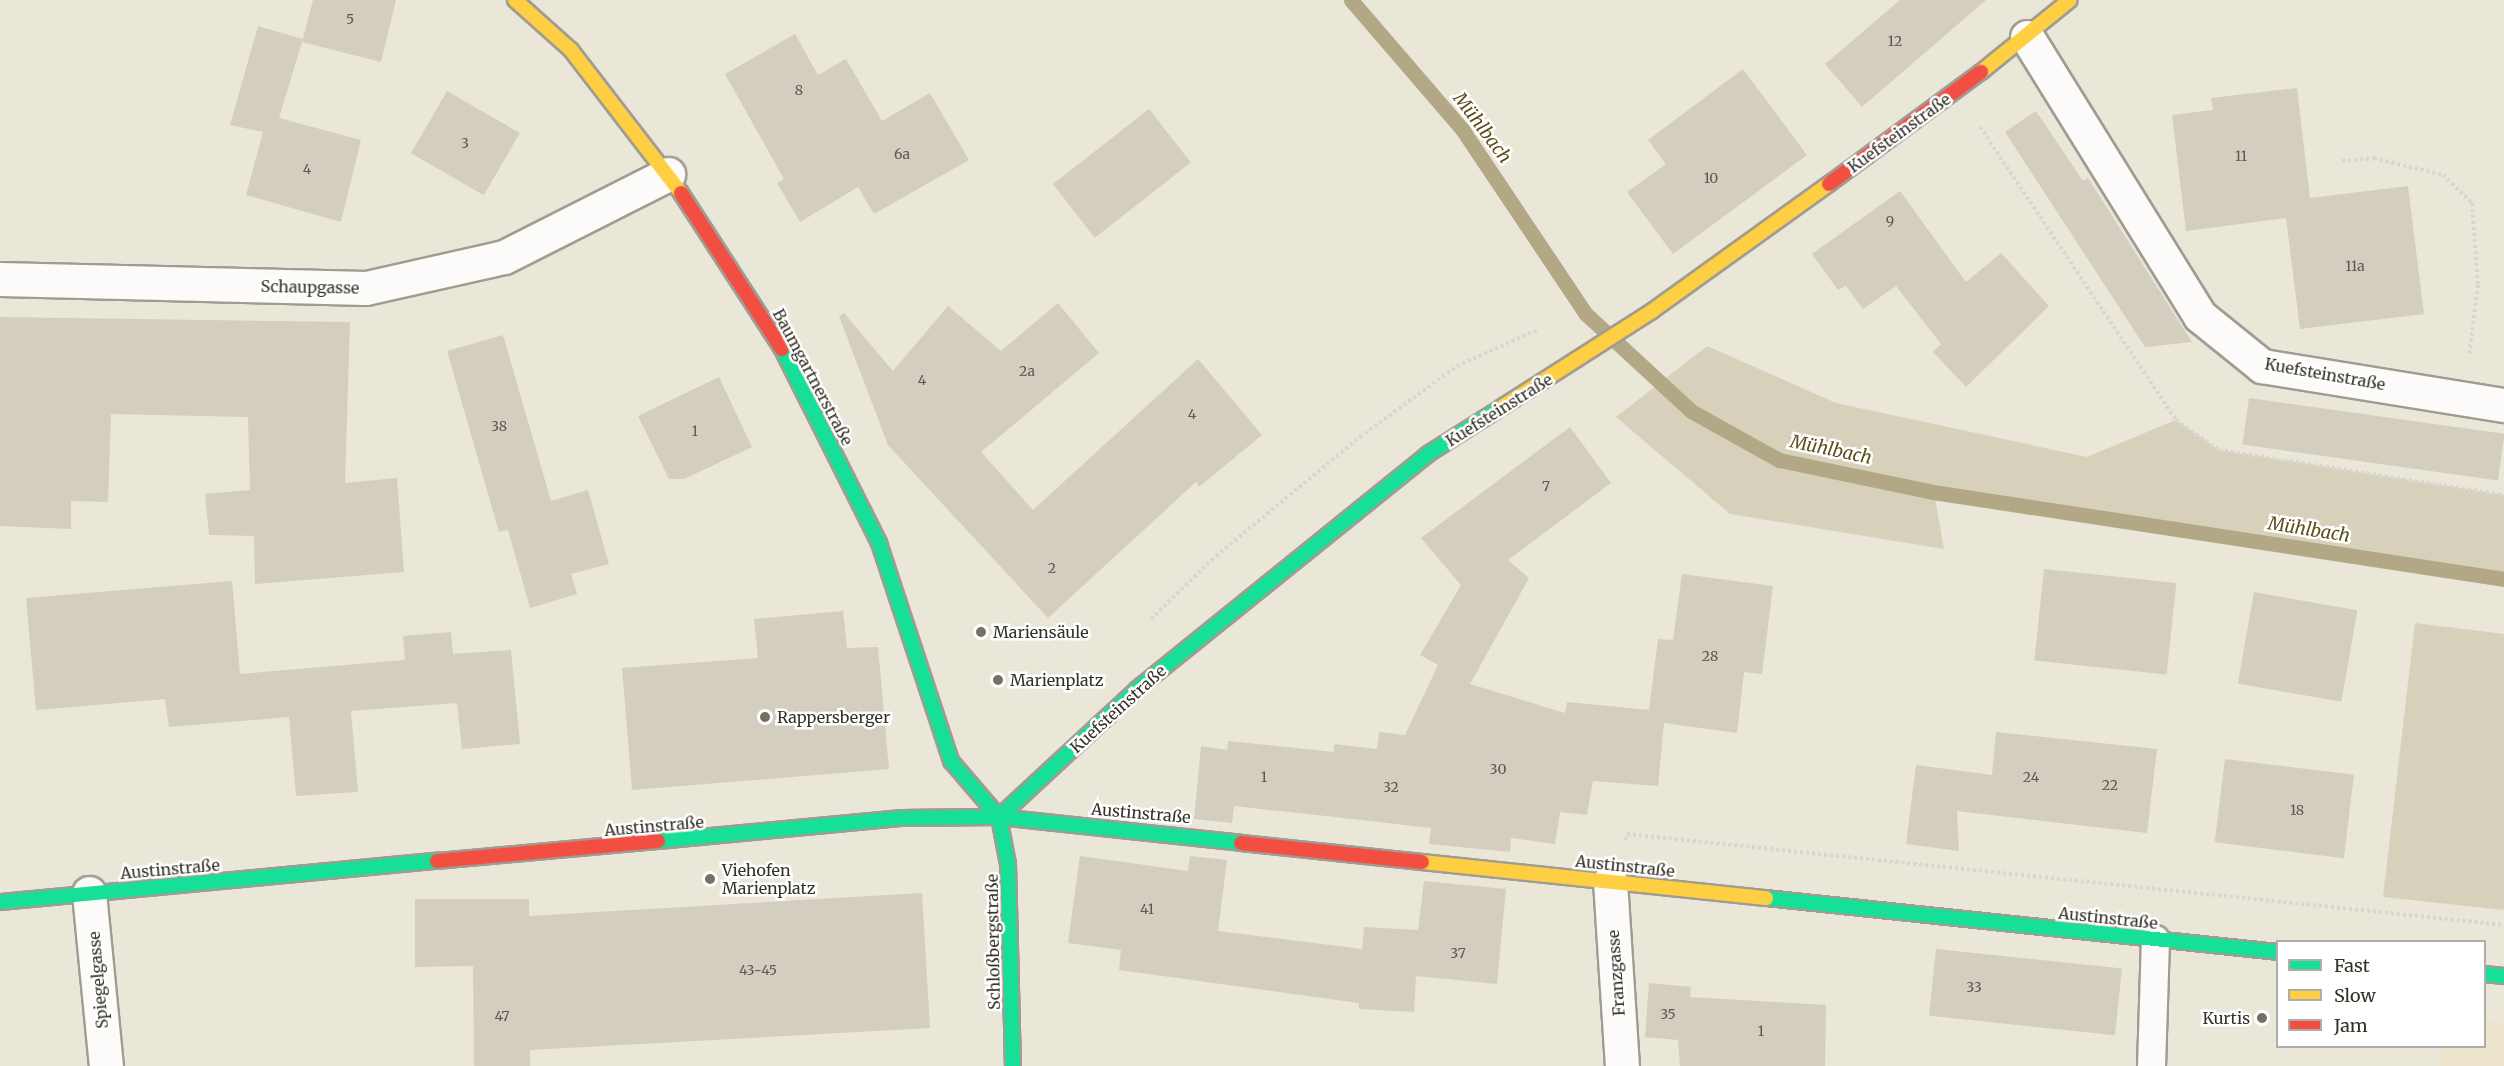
<!DOCTYPE html>
<html>
<head>
<meta charset="utf-8">
<style>
  body { margin:0 }
  #map { position:relative; width:2504px; height:1066px; overflow:hidden; background:#eae6d8; font-family:Merriweather,serif }
  div>[style] { position:absolute }
  .built>* { inset:0; background:#ece4cb }
  .green>* { inset:0; background:#d7d1bb }
  .stream>* { height:15px; margin:-7.5px; padding:0 7.5px; transform-origin:7.5px; border-radius:7.5px; background:#b3a886 }
  .building>* { inset:0; background:#d3cec0; transform-origin:0 0 }
  .path>* { height:4px; margin-top:-2px; transform-origin:0; background:repeating-linear-gradient(90deg,#d7d6d1 0 3px,transparent 0 6px) }
  .roads { filter:drop-shadow(2px 0 #a09c92) drop-shadow(-2px 0 #a09c92) drop-shadow(0 2px #a09c92) drop-shadow(0 -2px #a09c92) }
  .lane>* { height:27px; margin:-13.5px; padding:0 13.5px; transform-origin:13.5px; border-radius:13.5px; background:#fcfbf9 }
  .street>* { height:33px; margin:-16.5px; padding:0 16.5px; transform-origin:16.5px; border-radius:16.5px; background:#fcfbf9 }
  .fast>* { height:14px; margin:-7px; padding:0 7px; transform-origin:7px; border-radius:7px; background:#16e098 }
  .slow>* { height:14px; margin:-7px; padding:0 7px; transform-origin:7px; border-radius:7px; background:#ffcf43 }
  .jam>* { height:14px; margin:-7px; padding:0 7px; transform-origin:7px; border-radius:7px; background:#f24e42 }
  .dots>* { width:16px; height:16px; translate:-50% -50%; box-sizing:border-box; border:3px solid #fff; border-radius:50% }
  span { translate:-50% -50%; white-space:nowrap; text-align:center; line-height:1.15; -webkit-text-stroke:5px #fff; paint-order:stroke }
  .number-label { font-size:14px; color:#5c594e }
  .number-label span { -webkit-text-stroke-width:0 }
  .street-label { font-size:16px; color:#343127 }
  .poi-label { font-size:16px; color:#343127 }
  .left { translate:0 -50%; text-align:left }
  .right { translate:-100% -50%; text-align:right }
  .water-label { font-size:18px; color:#5e4e1a; font-style:italic }
  .legend { position:absolute; left:2276px; top:940px; width:210px; height:108px; box-sizing:border-box; background:#fff; border:2px solid #aeada9; margin:0; padding:8px 10px; list-style:none; font-size:18px; color:#343127 }
  .legend li { display:flex; align-items:center; gap:12px; height:30px }
  .legend b { width:30px; border:2px solid #aeada9 }
</style>
</head>
<body>
<div id="map">
  <div class="built">
    <i style="clip-path:polygon(2485px 1021px,2504px 1022px,2504px 1066px,2441px 1066px,2442px 1047px,2484px 1046px)"></i>
  </div>
  <div class="green">
    <i style="clip-path:polygon(1707px 346px,1836px 403px,2087px 457px,2176px 420px,2219px 450px,2504px 495px,2504px 575px,1934px 492px,1944px 549px,1730px 514px,1616px 417px)"></i>
    <i style="clip-path:polygon(2415px 623px,2504px 634px,2504px 910px,2383px 897px)"></i>
  </div>
  <div class="stream">
    <i style="left:1351px;top:0;width:170px;rotate:49.3deg"></i>
    <i style="left:1462px;top:129px;width:223px;rotate:56.2deg"></i>
    <i style="left:1586px;top:314px;width:143px;rotate:42.7deg"></i>
    <i style="left:1691px;top:411px;width:101px;rotate:29.1deg"></i>
    <i style="left:1779px;top:460px;width:157px;rotate:11.7deg"></i>
    <i style="left:1933px;top:492px;width:578px;rotate:8.66deg"></i>
  </div>
  <div class="building">
    <i style="clip-path:polygon(313px 0,396px 0,381px 62px,302px 42px)"></i>
    <i style="clip-path:polygon(1900px 0,1986px 0,1862px 107px,1825px 64px)"></i>
    <i style="clip-path:polygon(258px 26px,303px 39px,279px 118px,361px 140px,341px 222px,246px 195px,263px 132px,230px 125px)"></i>
    <i style="clip-path:polygon(795px 34px,818px 75px,846px 59px,882px 121px,930px 93px,969px 160px,874px 214px,858px 187px,800px 222px,777px 183px,784px 179px,725px 74px)"></i>
    <i style="clip-path:polygon(1743px 69px,1807px 155px,1673px 254px,1627px 192px,1666px 164px,1648px 140px)"></i>
    <i style="clip-path:polygon(2297px 88px,2310px 198px,2408px 186px,2424px 314px,2300px 329px,2286px 218px,2186px 231px,2172px 115px,2213px 110px,2211px 98px)"></i>
    <i style="left:447px;top:91px;width:84px;height:72px;rotate:30deg"></i>
    <i style="left:1149px;top:109px;width:68px;height:122px;rotate:52deg"></i>
    <i style="clip-path:polygon(2036px 111px,2083px 181px,2088px 178px,2192px 342px,2145px 347px,2005px 132px)"></i>
    <i style="clip-path:polygon(1900px 191px,1966px 282px,2001px 253px,2049px 306px,1966px 387px,1933px 352px,1941px 344px,1896px 286px,1863px 309px,1846px 286px,1838px 290px,1812px 254px)"></i>
    <i style="clip-path:polygon(1058px 303px,1099px 353px,981px 452px,1033px 510px,1198px 359px,1262px 435px,1199px 487px,1196px 482px,1048px 618px,888px 445px,839px 316px,844px 313px,893px 371px,948px 306px,1001px 351px)"></i>
    <i style="clip-path:polygon(0 317px,350px 322px,345px 483px,397px 478px,404px 572px,255px 584px,254px 536px,209px 535px,205px 494px,250px 490px,248px 417px,111px 414px,108px 502px,71px 501px,71px 529px,0 526px)"></i>
    <i style="clip-path:polygon(503px 335px,551px 501px,588px 490px,609px 564px,571px 574px,577px 594px,530px 608px,508px 530px,499px 532px,447px 351px)"></i>
    <i style="clip-path:polygon(719px 377px,752px 447px,684px 479px,669px 479px,638px 416px)"></i>
    <i style="left:2249px;top:398px;width:258px;height:47px;rotate:8deg"></i>
    <i style="clip-path:polygon(1570px 427px,1611px 483px,1508px 560px,1529px 578px,1470px 684px,1565px 713px,1567px 702px,1649px 710px,1658px 639px,1673px 640px,1682px 574px,1773px 586px,1762px 674px,1744px 672px,1737px 733px,1664px 723px,1658px 786px,1593px 781px,1587px 815px,1560px 812px,1555px 844px,1511px 838px,1510px 852px,1429px 844px,1431px 828px,1326px 816px,1234px 806px,1232px 823px,1194px 819px,1201px 746px,1227px 750px,1228px 741px,1334px 752px,1334px 744px,1377px 749px,1379px 732px,1405px 735px,1438px 665px,1420px 655px,1461px 585px,1421px 538px)"></i>
    <i style="left:2044px;top:569px;width:133px;height:92px;rotate:6deg"></i>
    <i style="clip-path:polygon(232px 581px,240px 674px,405px 660px,403px 636px,451px 632px,453px 654px,511px 650px,520px 744px,462px 749px,457px 703px,351px 711px,358px 792px,296px 796px,289px 717px,169px 727px,165px 699px,36px 710px,26px 598px)"></i>
    <i style="left:2254px;top:592px;width:105px;height:93px;rotate:10deg"></i>
    <i style="clip-path:polygon(843px 611px,847px 648px,878px 647px,889px 769px,632px 790px,622px 668px,758px 658px,754px 619px)"></i>
    <i style="clip-path:polygon(1996px 732px,2157px 749px,2147px 833px,1957px 811px,1959px 851px,1906px 844px,1916px 765px,1992px 775px)"></i>
    <i style="left:2225px;top:759px;width:130px;height:84px;rotate:7deg"></i>
    <i style="clip-path:polygon(1080px 856px,1188px 871px,1190px 856px,1227px 860px,1218px 931px,1362px 949px,1364px 927px,1418px 930px,1424px 881px,1506px 889px,1497px 984px,1416px 976px,1414px 1012px,1359px 1009px,1359px 1003px,1119px 970px,1121px 950px,1068px 943px)"></i>
    <i style="clip-path:polygon(922px 893px,930px 1028px,530px 1050px,530px 1066px,474px 1066px,473px 966px,415px 967px,415px 899px,529px 899px,529px 916px)"></i>
    <i style="left:1936px;top:949px;width:187px;height:67px;rotate:6deg"></i>
    <i style="clip-path:polygon(1649px 983px,1691px 987px,1690px 997px,1826px 1005px,1825px 1066px,1680px 1066px,1678px 1040px,1645px 1037px)"></i>
  </div>
  <div class="path">
    <i style="left:1980px;top:127px;width:353px;rotate:56.2deg"></i>
    <i style="left:2176px;top:420px;width:52px;rotate:34.9deg"></i>
    <i style="left:2219px;top:450px;width:289px;rotate:9deg"></i>
    <i style="left:2342px;top:161px;width:32px;rotate:-5deg"></i>
    <i style="left:2374px;top:158px;width:71px;rotate:13.8deg"></i>
    <i style="left:2443px;top:175px;width:40px;rotate:44deg"></i>
    <i style="left:2472px;top:203px;width:82px;rotate:85.8deg"></i>
    <i style="left:2478px;top:285px;width:72px;rotate:97.2deg"></i>
    <i style="left:1151px;top:619px;width:91px;rotate:-44.1deg"></i>
    <i style="left:1216px;top:556px;width:187px;rotate:-39.6deg"></i>
    <i style="left:1360px;top:437px;width:120px;rotate:-36.2deg"></i>
    <i style="left:1457px;top:366px;width:85px;rotate:-24.4deg"></i>
    <i style="left:1534px;top:331px;width:5px;rotate:22deg"></i>
    <i style="left:1625px;top:840px;width:6px;rotate:-72deg"></i>
    <i style="left:1627px;top:834px;width:882px;rotate:5.92deg"></i>
  </div>
  <div class="roads">
    <div class="lane">
      <i style="left:2151px;top:1066px;width:127px;rotate:-88.2deg"></i>
    </div>
    <div class="street">
      <i style="left:2027px;top:37px;width:328px;rotate:58.2deg"></i>
      <i style="left:2200px;top:316px;width:80px;rotate:38.9deg"></i>
      <i style="left:2262px;top:366px;width:245px;rotate:9.2deg"></i>
      <i style="left:0;top:279px;width:366px;rotate:1.4deg"></i>
      <i style="left:366px;top:288px;width:141px;rotate:-12.7deg"></i>
      <i style="left:504px;top:257px;width:184px;rotate:-26.8deg"></i>
      <i style="left:1610px;top:881px;width:185px;rotate:86.3deg"></i>
      <i style="left:89px;top:893px;width:174px;rotate:84.4deg"></i>
    </div>
    <div class="fast">
      <i style="left:782px;top:349px;width:217px;rotate:63.4deg"></i>
      <i style="left:879px;top:543px;width:230px;rotate:71.7deg"></i>
      <i style="left:951px;top:761px;width:74px;rotate:49.4deg"></i>
      <i style="left:999px;top:817px;width:48px;rotate:79.2deg"></i>
      <i style="left:1008px;top:864px;width:202px;rotate:88.6deg"></i>
      <i style="left:999px;top:817px;width:188px;rotate:-42.8deg"></i>
      <i style="left:1137px;top:689px;width:374px;rotate:-38.9deg"></i>
      <i style="left:1428px;top:454px;width:88px;rotate:-32.4deg"></i>
      <i style="left:658px;top:841px;width:243px;rotate:-5.4deg"></i>
      <i style="left:900px;top:818px;width:99px;rotate:-0.6deg"></i>
      <i style="left:999px;top:817px;width:243px;rotate:6.1deg"></i>
      <i style="left:1766px;top:898px;width:515px;rotate:6.02deg"></i>
      <i style="left:0;top:902px;width:439px;rotate:-5.4deg"></i>
      <i style="left:2484px;top:974px;width:20px;rotate:6deg"></i>
    </div>
    <div class="slow">
      <i style="left:515px;top:0;width:75px;rotate:41.8deg"></i>
      <i style="left:571px;top:50px;width:180px;rotate:52.4deg"></i>
      <i style="left:1981px;top:72px;width:114px;rotate:-39deg"></i>
      <i style="left:1502px;top:407px;width:178px;rotate:-32.6deg"></i>
      <i style="left:1652px;top:311px;width:218px;rotate:-35.7deg"></i>
      <i style="left:1422px;top:862px;width:346px;rotate:6deg"></i>
    </div>
    <div class="jam">
      <i style="left:1829px;top:184px;width:189px;rotate:-36.4deg"></i>
      <i style="left:681px;top:193px;width:186px;rotate:57.1deg"></i>
      <i style="left:1241px;top:843px;width:182px;rotate:6deg"></i>
      <i style="left:437px;top:861px;width:222px;rotate:-5.2deg"></i>
    </div>
  </div>
  <div class="dots">
    <i style="left:981px;top:632px;background:#747065"></i>
    <i style="left:998px;top:680px;background:#747065"></i>
    <i style="left:765px;top:717px;background:#747065"></i>
    <i style="left:710px;top:879px;background:#747065"></i>
    <i style="left:2262px;top:1018px;background:#747065"></i>
  </div>
  <div class="number-label">
    <span style="left:350px;top:19px">5</span>
    <span style="left:1895px;top:41px">12</span>
    <span style="left:799px;top:90px">8</span>
    <span style="left:465px;top:143px">3</span>
    <span style="left:902px;top:154px">6a</span>
    <span style="left:2241px;top:156px">11</span>
    <span style="left:307px;top:169px">4</span>
    <span style="left:1711px;top:178px">10</span>
    <span style="left:1890px;top:221px">9</span>
    <span style="left:2355px;top:266px">11a</span>
    <span style="left:1027px;top:371px">2a</span>
    <span style="left:922px;top:380px">4</span>
    <span style="left:1192px;top:414px">4</span>
    <span style="left:499px;top:426px">38</span>
    <span style="left:695px;top:431px">1</span>
    <span style="left:1546px;top:486px">7</span>
    <span style="left:1052px;top:568px">2</span>
    <span style="left:1710px;top:656px">28</span>
    <span style="left:1498px;top:769px">30</span>
    <span style="left:1264px;top:777px">1</span>
    <span style="left:2031px;top:777px">24</span>
    <span style="left:2110px;top:785px">22</span>
    <span style="left:1391px;top:787px">32</span>
    <span style="left:2297px;top:810px">18</span>
    <span style="left:1147px;top:909px">41</span>
    <span style="left:1458px;top:953px">37</span>
    <span style="left:758px;top:970px">43-45</span>
    <span style="left:1974px;top:987px">33</span>
    <span style="left:1668px;top:1014px">35</span>
    <span style="left:502px;top:1016px">47</span>
    <span style="left:1761px;top:1031px">1</span>
  </div>
  <div class="street-label">
    <span style="left:1899px;top:133px;rotate:-36deg">Kuefsteinstraße</span>
    <span style="left:310px;top:287px;rotate:1deg">Schaupgasse</span>
    <span style="left:2325px;top:374px;rotate:10deg">Kuefsteinstraße</span>
    <span style="left:813px;top:377px;rotate:62deg">Baumgartnerstraße</span>
    <span style="left:1499px;top:410px;rotate:-32deg">Kuefsteinstraße</span>
    <span style="left:1118px;top:709px;rotate:-42deg">Kuefsteinstraße</span>
    <span style="left:1141px;top:813px;rotate:5deg">Austinstraße</span>
    <span style="left:654px;top:826px;rotate:-5deg">Austinstraße</span>
    <span style="left:1625px;top:866px;rotate:6deg">Austinstraße</span>
    <span style="left:170px;top:869px;rotate:-5deg">Austinstraße</span>
    <span style="left:2108px;top:918px;rotate:6deg">Austinstraße</span>
    <span style="left:993px;top:942px;rotate:-91deg">Schloßbergstraße</span>
    <span style="left:1616px;top:973px;rotate:-94deg">Franzgasse</span>
    <span style="left:98px;top:980px;rotate:-95deg">Spiegelgasse</span>
  </div>
  <div class="poi-label">
    <span class="left" style="left:993px;top:632px">Mariensäule</span>
    <span class="left" style="left:1010px;top:680px">Marienplatz</span>
    <span class="left" style="left:777px;top:717px">Rappersberger</span>
    <span class="left" style="left:722px;top:879px">Viehofen<br>Marienplatz</span>
    <span class="right" style="left:2250px;top:1018px">Kurtis</span>
  </div>
  <div class="water-label">
    <span style="left:1482px;top:128px;rotate:53deg">Mühlbach</span>
    <span style="left:1831px;top:450px;rotate:12deg">Mühlbach</span>
    <span style="left:2309px;top:530px;rotate:9deg">Mühlbach</span>
  </div>
  <ul class="legend">
  <li><b style="height:8px;background:#16e098"></b>Fast</li>
  <li><b style="height:8px;background:#ffcf43"></b>Slow</li>
  <li><b style="height:8px;background:#f24e42"></b>Jam</li>
  </ul>
</div>
</body>
</html>
